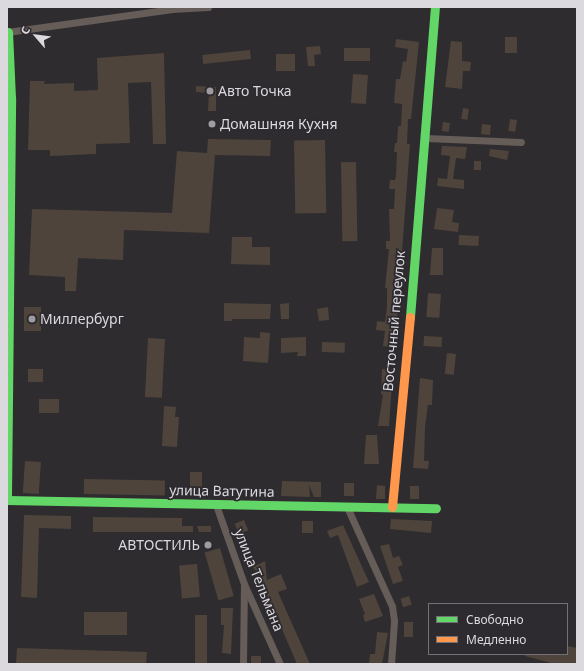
<!DOCTYPE html>
<html>
<head>
<meta charset="utf-8">
<style>
  body { margin:0 }
  #map { position:relative; width:584px; height:671px; overflow:hidden; background:#2e2c2f; font-family:"Noto Sans",sans-serif }
  div>[style] { position:absolute }
  .building>* { inset:0; background:#4e443b; transform-origin:0 0 }
  .street>* { height:7px; margin:-3.5px; padding:0 3.5px; transform-origin:3.5px; border-radius:3.5px; background:#665c58 }
  .fast>* { height:9px; margin:-4.5px; padding:0 4.5px; transform-origin:4.5px; border-radius:4.5px; background:#63d668 }
  .slow>* { height:9px; margin:-4.5px; padding:0 4.5px; transform-origin:4.5px; border-radius:4.5px; background:#ff974d }
  .dots>* { width:11px; height:11px; translate:-50% -50%; box-sizing:border-box; border:2px solid #2e2b30; border-radius:50% }
  span { translate:-50% -50%; white-space:nowrap; text-align:center; line-height:1.15; -webkit-text-stroke:3.5px #2e2b30; paint-order:stroke }
  .poi-label { font-size:14px; color:#dbd9dd }
  .left { translate:0 -50%; text-align:left }
  .right { translate:-100% -50%; text-align:right }
  .street-label { font-size:14px; color:#dbd9dd }
  .frame { position:absolute; inset:0; border:8px solid #dbd9dd; pointer-events:none }
  .legend { position:absolute; left:428px; top:603px; width:140px; height:52px; box-sizing:border-box; background:#2e2b30; border:1px solid #737175; margin:0; padding:5px 7px; list-style:none; font-size:12px; color:#dbd9dd }
  .legend li { display:flex; align-items:center; gap:8px; height:20px }
  .legend b { width:20px; border:1px solid #737175 }
  .north { position:absolute; left:16px; top:16px; width:40px; height:40px; -webkit-text-stroke:3px #2e2b30; paint-order:stroke; rotate:298deg; font-size:11px; font-weight:700; line-height:16px; text-align:center; color:#dbd9dd }
  .north::after { content:''; display:block; margin:auto; width:14px; height:18px; background:#dbd9dd; clip-path:polygon(50% 0,100% 100%,50% 72%,0 100%) }
</style>
</head>
<body>
<div id="map">
  <div class="building">
    <i style="left:505px;top:37px;width:12px;height:16px"></i>
    <i style="clip-path:polygon(396px 39px,419px 42px,411px 119px,408px 119px,407px 144px,410px 144px,395px 347px,383px 346px,385px 331px,376px 330px,377px 321px,385px 322px,387px 306px,387px 288px,385px 288px,389px 249px,386px 249px,386px 241px,390px 241px,389px 209px,394px 209px,395px 189px,389px 189px,390px 180px,395px 180px,396px 176px,397px 152px,394px 152px,395px 143px,397px 143px,398px 126px,401px 126px,402px 104px,394px 103px,396px 79px,400px 79px,403px 61px,406px 62px,408px 49px,395px 47px)"></i>
    <i style="clip-path:polygon(451px 41px,462px 42px,462px 61px,471px 62px,470px 71px,463px 71px,462px 89px,445px 87px)"></i>
    <i style="clip-path:polygon(320px 46px,321px 54px,314px 55px,315px 66px,308px 66px,306px 47px)"></i>
    <i style="left:344px;top:48px;width:26px;height:13px"></i>
    <i style="left:250px;top:50px;width:9px;height:48px;rotate:84deg"></i>
    <i style="clip-path:polygon(164px 53px,166px 144px,153px 144px,151px 82px,128px 83px,130px 143px,96px 144px,96px 154px,50px 156px,50px 150px,28px 150px,30px 81px,45px 81px,44px 84px,74px 83px,74px 91px,98px 90px,97px 58px)"></i>
    <i style="left:276px;top:54px;width:19px;height:17px"></i>
    <i style="left:353px;top:74px;width:15px;height:29px;rotate:4deg"></i>
    <i style="clip-path:polygon(196px 86px,216px 87px,216px 111px,208px 111px,209px 93px,196px 92px)"></i>
    <i style="left:463px;top:108px;width:6px;height:11px;rotate:9deg"></i>
    <i style="left:510px;top:119px;width:7px;height:12px;rotate:8deg"></i>
    <i style="left:443px;top:122px;width:7px;height:9px;rotate:8deg"></i>
    <i style="left:482px;top:124px;width:9px;height:10px;rotate:6deg"></i>
    <i style="clip-path:polygon(208px 139px,271px 140px,270px 156px,215px 155px,209px 233px,124px 230px,123px 260px,78px 258px,76px 291px,65px 291px,65px 277px,29px 275px,32px 209px,172px 213px,177px 151px,207px 153px)"></i>
    <i style="left:325px;top:140px;width:73px;height:31px;rotate:89deg"></i>
    <i style="clip-path:polygon(442px 146px,467px 147px,465px 159px,456px 158px,453px 179px,464px 180px,464px 189px,437px 186px,438px 178px,447px 179px,450px 156px,441px 155px)"></i>
    <i style="clip-path:polygon(490px 149px,509px 151px,507px 160px,489px 156px)"></i>
    <i style="left:474px;top:161px;width:7px;height:9px"></i>
    <i style="left:356px;top:162px;width:79px;height:15px;rotate:89deg"></i>
    <i style="clip-path:polygon(437px 208px,454px 210px,452px 222px,459px 223px,458px 232px,434px 229px)"></i>
    <i style="left:459px;top:235px;width:20px;height:10px;rotate:3deg"></i>
    <i style="clip-path:polygon(232px 237px,252px 237px,252px 247px,270px 247px,270px 265px,231px 264px)"></i>
    <i style="clip-path:polygon(432px 248px,443px 248px,443px 275px,430px 275px)"></i>
    <i style="left:428px;top:293px;width:13px;height:24px;rotate:4deg"></i>
    <i style="clip-path:polygon(224px 303px,271px 304px,270px 319px,232px 319px,232px 321px,224px 321px)"></i>
    <i style="clip-path:polygon(289px 303px,289px 319px,281px 319px,280px 304px)"></i>
    <i style="left:24px;top:307px;width:17px;height:24px"></i>
    <i style="clip-path:polygon(328px 307px,329px 320px,319px 321px,317px 309px)"></i>
    <i style="clip-path:polygon(260px 332px,270px 333px,268px 363px,243px 361px,244px 337px,260px 338px)"></i>
    <i style="left:424px;top:336px;width:18px;height:10px;rotate:3deg"></i>
    <i style="clip-path:polygon(306px 337px,306px 356px,297px 356px,298px 352px,281px 353px,281px 338px)"></i>
    <i style="left:148px;top:338px;width:17px;height:59px;rotate:3deg"></i>
    <i style="left:322px;top:342px;width:23px;height:10px;rotate:2deg"></i>
    <i style="left:447px;top:353px;width:9px;height:21px;rotate:6deg"></i>
    <i style="left:28px;top:369px;width:15px;height:13px"></i>
    <i style="clip-path:polygon(382px 369px,393px 370px,389px 426px,378px 426px,383px 395px,381px 394px)"></i>
    <i style="clip-path:polygon(420px 378px,433px 380px,432px 405px,428px 405px,425px 426px,424px 461px,429px 461px,428px 469px,413px 468px)"></i>
    <i style="left:39px;top:399px;width:20px;height:14px"></i>
    <i style="clip-path:polygon(164px 406px,176px 407px,175px 417px,179px 417px,177px 447px,162px 446px)"></i>
    <i style="clip-path:polygon(366px 435px,377px 435px,379px 464px,364px 464px)"></i>
    <i style="left:25px;top:461px;width:16px;height:32px;rotate:4deg"></i>
    <i style="left:190px;top:472px;width:12px;height:25px"></i>
    <i style="left:84px;top:479px;width:81px;height:15px;rotate:1deg"></i>
    <i style="clip-path:polygon(282px 481px,321px 482px,321px 497px,314px 497px,309px 485px,310px 497px,281px 496px)"></i>
    <i style="left:344px;top:483px;width:10px;height:13px"></i>
    <i style="clip-path:polygon(377px 485px,385px 486px,385px 499px,376px 499px)"></i>
    <i style="left:410px;top:486px;width:9px;height:13px"></i>
    <i style="clip-path:polygon(24px 515px,71px 516px,71px 529px,39px 528px,37px 598px,21px 597px)"></i>
    <i style="clip-path:polygon(93px 517px,182px 518px,182px 526px,193px 526px,193px 532px,93px 532px)"></i>
    <i style="clip-path:polygon(391px 519px,432px 521px,431px 533px,390px 529px)"></i>
    <i style="left:244px;top:520px;width:11px;height:10px;rotate:68deg"></i>
    <i style="left:302px;top:521px;width:11px;height:12px"></i>
    <i style="clip-path:polygon(343px 525px,369px 582px,357px 587px,338px 535px,330px 538px,327px 531px)"></i>
    <i style="clip-path:polygon(197px 526px,211px 526px,211px 532px,199px 532px)"></i>
    <i style="clip-path:polygon(389px 544px,393px 558px,399px 556px,403px 565px,398px 567px,403px 581px,393px 584px,380px 546px)"></i>
    <i style="left:220px;top:548px;width:50px;height:16px;rotate:74deg"></i>
    <i style="clip-path:polygon(265px 561px,267px 580px,281px 574px,287px 589px,278px 592px,310px 664px,297px 664px,259px 576px,253px 567px)"></i>
    <i style="left:197px;top:564px;width:33px;height:18px;rotate:85deg"></i>
    <i style="clip-path:polygon(374px 594px,383px 616px,365px 622px,363px 615px,365px 614px,359px 599px)"></i>
    <i style="left:409px;top:596px;width:9px;height:9px;rotate:72deg"></i>
    <i style="clip-path:polygon(221px 608px,233px 608px,231px 654px,222px 653px,224px 625px,221px 625px)"></i>
    <i style="left:127px;top:612px;width:23px;height:43px;rotate:90deg"></i>
    <i style="left:195px;top:615px;width:12px;height:49px"></i>
    <i style="left:404px;top:622px;width:9px;height:15px"></i>
    <i style="clip-path:polygon(377px 632px,388px 633px,382px 664px,369px 663px,370px 654px,375px 654px)"></i>
    <i style="clip-path:polygon(567px 646px,577px 648px,577px 664px,555px 664px,525px 656px,525px 654px,567px 654px)"></i>
    <i style="clip-path:polygon(17px 648px,147px 652px,146px 664px,16px 664px)"></i>
    <i style="left:251px;top:656px;width:10px;height:8px"></i>
  </div>
  <div class="street">
    <i style="left:7px;top:32px;width:167px;rotate:-7.9deg"></i>
    <i style="left:172px;top:9px;width:36px;rotate:-3deg"></i>
    <i style="left:426px;top:138px;width:95px;rotate:2.4deg"></i>
    <i style="left:216px;top:505px;width:84px;rotate:70.5deg"></i>
    <i style="left:244px;top:584px;width:88px;rotate:65.8deg"></i>
    <i style="left:347px;top:507px;width:109px;rotate:65.6deg"></i>
    <i style="left:392px;top:606px;width:15px;rotate:82deg"></i>
    <i style="left:394px;top:621px;width:43px;rotate:94deg"></i>
    <i style="left:243px;top:664px;width:78px;rotate:-89.3deg"></i>
  </div>
  <div class="fast">
    <i style="left:410px;top:317px;width:311px;rotate:-85.4deg"></i>
    <i style="left:7px;top:496px;width:398px;rotate:-89.4deg"></i>
    <i style="left:11px;top:98px;width:66px;rotate:-92.6deg"></i>
    <i style="left:7px;top:500px;width:429px;rotate:1.1deg"></i>
  </div>
  <div class="slow">
    <i style="left:392px;top:507px;width:191px;rotate:-84.6deg"></i>
  </div>
  <div class="dots">
    <i style="left:210px;top:91px;background:#9e9ca0"></i>
    <i style="left:212px;top:124px;background:#9e9ca0"></i>
    <i style="left:32px;top:319px;background:#9e9ca0"></i>
    <i style="left:208px;top:545px;background:#9e9ca0"></i>
  </div>
  <div class="poi-label">
    <span class="left" style="left:218px;top:91px">Авто Точка</span>
    <span class="left" style="left:220px;top:124px">Домашняя Кухня</span>
    <span class="left" style="left:40px;top:319px">Миллербург</span>
    <span class="right" style="left:200px;top:545px">АВТОСТИЛЬ</span>
  </div>
  <div class="street-label">
    <span style="left:394px;top:321px;rotate:-85deg">Восточный переулок</span>
    <span style="left:222px;top:491px;rotate:1deg">улица Ватутина</span>
    <span style="left:259px;top:580px;rotate:68deg">улица Тельмана</span>
  </div>
  <div class="frame"></div>
  <ul class="legend">
  <li><b style="height:5px;background:#63d668"></b>Свободно</li>
  <li><b style="height:5px;background:#ff974d"></b>Медленно</li>
  </ul>
  <div class="north">С</div>
</div>
</body>
</html>
